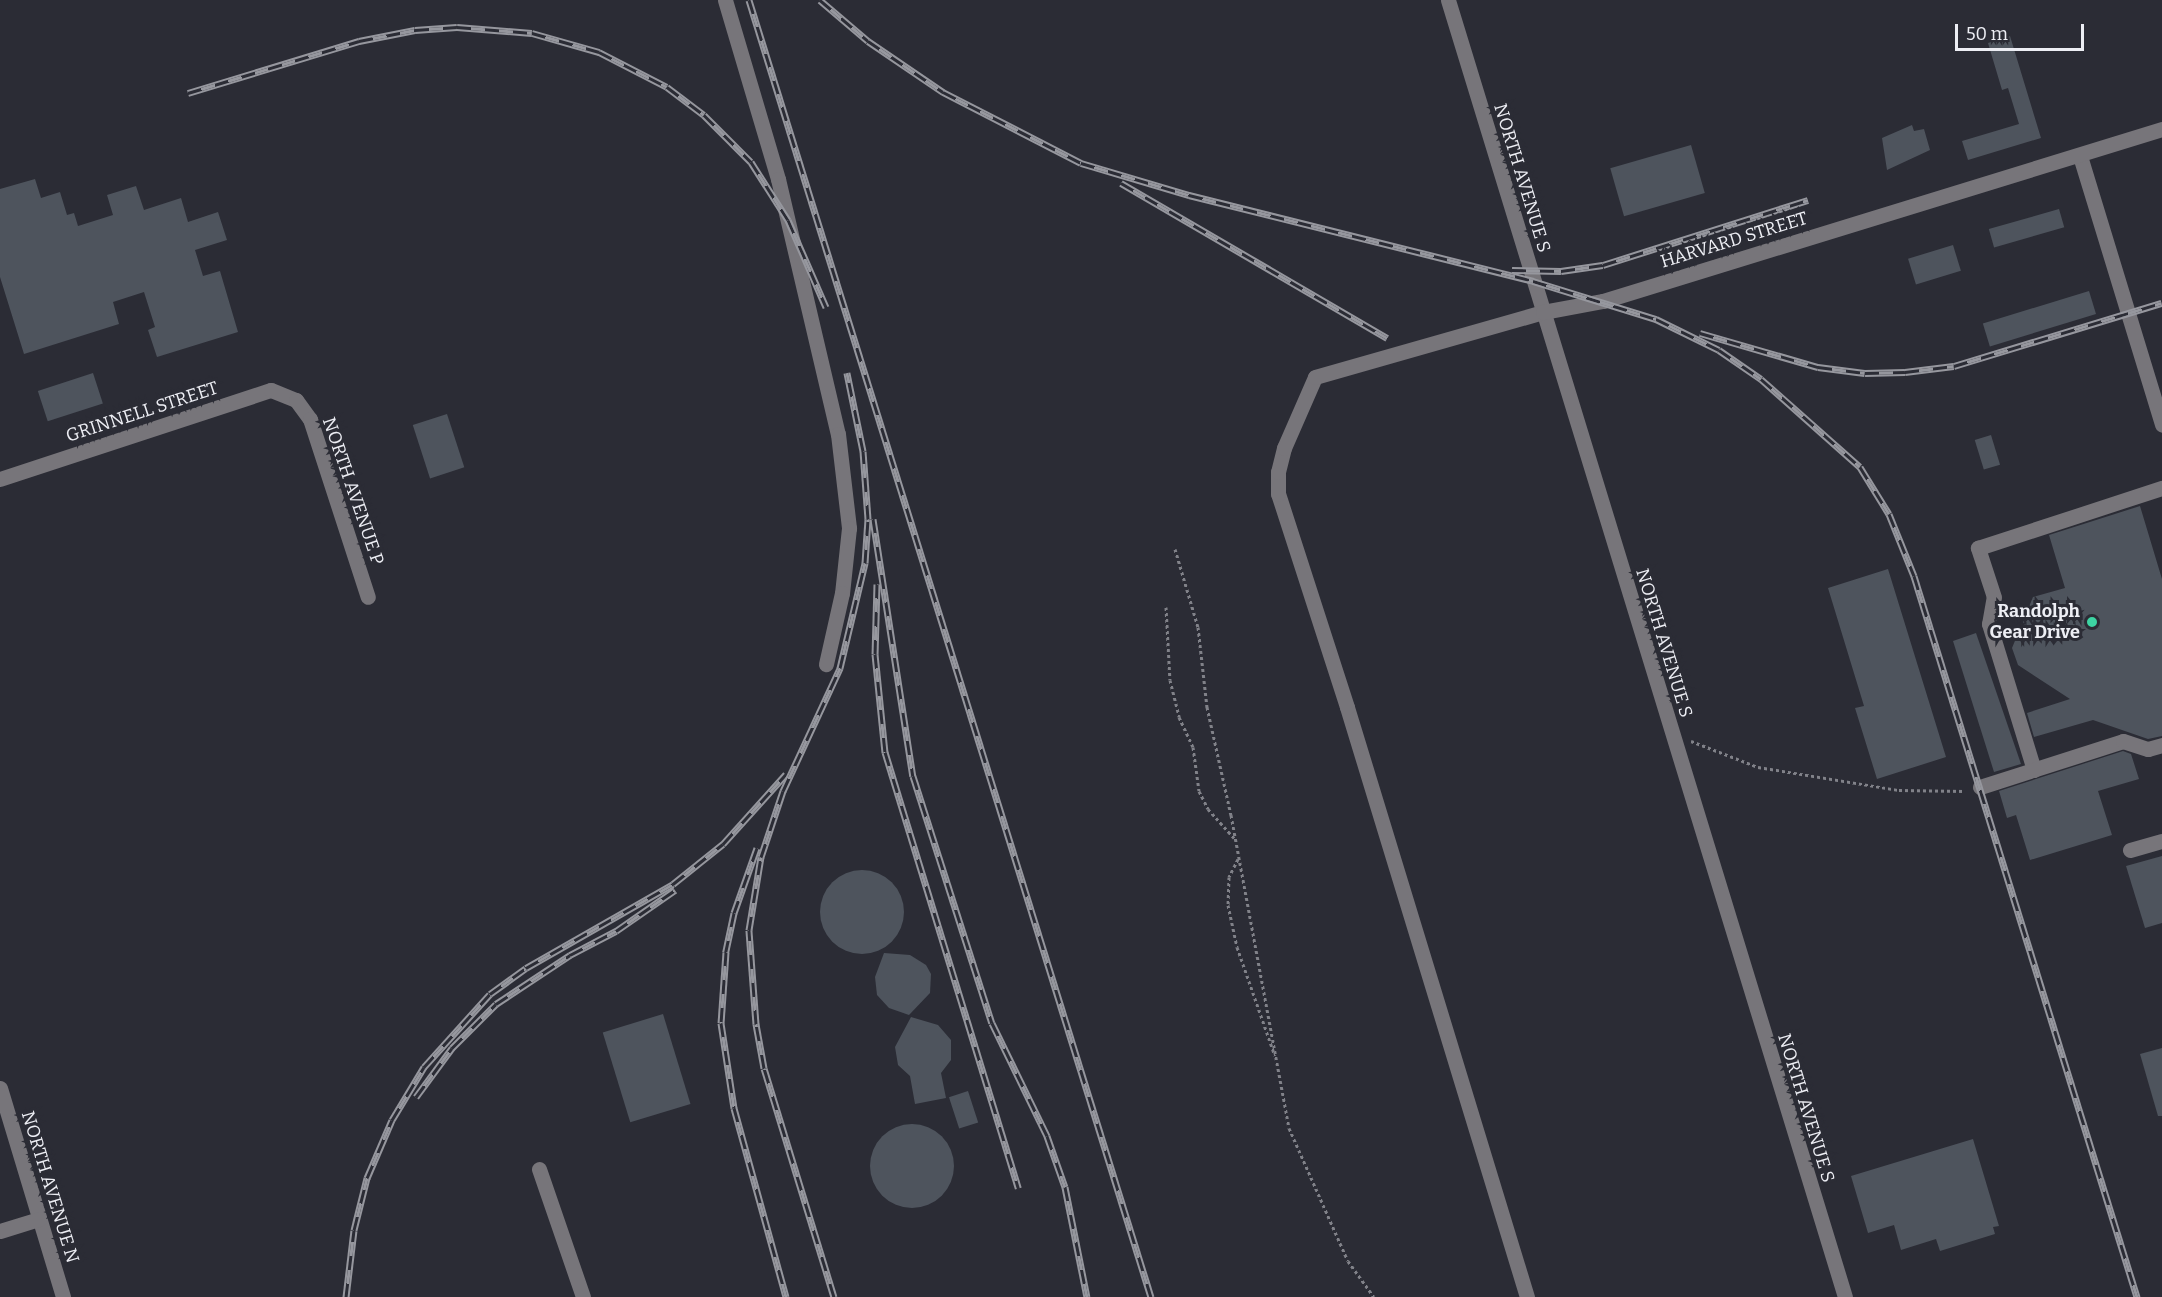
<!DOCTYPE html>
<html>
<head>
<meta charset="utf-8">
<style>
  body { margin:0 }
  #map { position:relative; width:2162px; height:1297px; overflow:hidden; background:#2b2c35; font-family:Bitter,serif }
  div>[style] { position:absolute }
  .building>* { inset:0; background:#4e545d; transform-origin:0 0 }
  .round { border-radius:50% }
  .path>* { height:3px; margin-top:-1.5px; transform-origin:0; background:repeating-linear-gradient(90deg,#818289 0 3px,transparent 0 6px) }
  .minor>* { height:15px; margin:-7.5px; padding:0 7.5px; transform-origin:7.5px; border-radius:7.5px; background:#77757a }
  .rail>* { height:7px; margin-top:-3.5px; transform-origin:0; background:repeating-linear-gradient(90deg,#2b2c35 0 14px,#96979e 0 28px); box-sizing:border-box; border-block:2px solid #96979e }
  .dots>* { width:16px; height:16px; translate:-50% -50%; box-sizing:border-box; border:3px solid #2b2c35; border-radius:50% }
  span { translate:-50% -50%; white-space:nowrap; text-align:center; line-height:1.15; -webkit-text-stroke:6px #2b2c35; paint-order:stroke }
  .street-label { font-size:18px; color:#edeef4 }
  .poi-label { font-size:18px; color:#edeef4; font-weight:700 }
  .right { translate:-100% -50%; text-align:right }
  .scale { position:absolute; left:1955px; top:24px; width:129px; height:27px; box-sizing:border-box; border:3px solid #edeef4; border-top:0; padding-left:8px; font-size:18px; line-height:21px; white-space:nowrap; color:#edeef4; -webkit-text-stroke:4px #2b2c35; paint-order:stroke }
</style>
</head>
<body>
<div id="map">
  <div class="building">
    <i style="clip-path:polygon(2010px 36px,2041px 138px,1968px 160px,1962px 141px,2019px 124px,2008px 88px,2002px 90px,1988px 43px)"></i>
    <i style="clip-path:polygon(1912px 125px,1914px 131px,1924px 129px,1930px 150px,1887px 170px,1882px 138px)"></i>
    <i style="left:1691px;top:145px;width:50px;height:84px;rotate:74deg"></i>
    <i style="clip-path:polygon(35px 179px,41px 198px,60px 192px,67px 215px,74px 213px,78px 226px,113px 215px,107px 195px,136px 186px,144px 210px,181px 198px,188px 222px,218px 212px,227px 240px,195px 250px,203px 276px,220px 271px,238px 332px,157px 357px,148px 330px,155px 327px,144px 292px,113px 302px,119px 324px,24px 354px,0 277px,0 189px)"></i>
    <i style="left:2059px;top:209px;width:19px;height:73px;rotate:74deg"></i>
    <i style="left:1953px;top:245px;width:27px;height:47px;rotate:73deg"></i>
    <i style="left:2089px;top:291px;width:24px;height:111px;rotate:73deg"></i>
    <i style="left:93px;top:373px;width:32px;height:58px;rotate:72deg"></i>
    <i style="left:447px;top:414px;width:56px;height:36px;rotate:72deg"></i>
    <i style="left:1991px;top:435px;width:31px;height:17px;rotate:73deg"></i>
    <i style="clip-path:polygon(2140px 506px,2162px 579px,2162px 736px,2148px 739px,2093px 720px,2034px 737px,2027px 713px,2070px 699px,2018px 665px,2012px 648px,2033px 597px,2065px 588px,2049px 535px)"></i>
    <i style="clip-path:polygon(1888px 569px,1946px 757px,1877px 779px,1855px 708px,1864px 706px,1828px 588px)"></i>
    <i style="clip-path:polygon(1976px 633px,2021px 764px,1994px 772px,1953px 641px)"></i>
    <i style="clip-path:polygon(2123px 751px,2131px 754px,2139px 779px,2098px 791px,2112px 835px,2030px 860px,2016px 815px,2007px 818px,1999px 791px)"></i>
    <i style="clip-path:polygon(2162px 856px,2162px 923px,2145px 928px,2126px 866px)"></i>
    <i class="round" style="left:820px;top:870px;width:84px;height:84px"></i>
    <i style="clip-path:polygon(884px 953px,910px 955px,926px 965px,931px 974px,930px 993px,909px 1015px,889px 1008px,877px 995px,875px 977px)"></i>
    <i style="left:663px;top:1014px;width:94px;height:63px;rotate:73deg"></i>
    <i style="clip-path:polygon(911px 1017px,938px 1025px,951px 1040px,951px 1060px,941px 1073px,946px 1098px,915px 1104px,910px 1076px,898px 1065px,895px 1047px)"></i>
    <i style="clip-path:polygon(2162px 1048px,2162px 1116px,2158px 1116px,2140px 1054px)"></i>
    <i style="left:968px;top:1091px;width:33px;height:20px;rotate:72deg"></i>
    <i class="round" style="left:870px;top:1124px;width:84px;height:84px"></i>
    <i style="clip-path:polygon(1973px 1139px,1999px 1226px,1993px 1227px,1995px 1234px,1940px 1251px,1936px 1239px,1901px 1250px,1894px 1225px,1868px 1233px,1851px 1176px)"></i>
  </div>
  <div class="path">
    <i style="left:1175px;top:549px;width:81px;rotate:73.6deg"></i>
    <i style="left:1198px;top:627px;width:81px;rotate:83.6deg"></i>
    <i style="left:1207px;top:707px;width:111px;rotate:77.5deg"></i>
    <i style="left:1231px;top:815px;width:318px;rotate:79.5deg"></i>
    <i style="left:1289px;top:1128px;width:145px;rotate:66.1deg"></i>
    <i style="left:1348px;top:1261px;width:44px;rotate:54.2deg"></i>
    <i style="left:1166px;top:607px;width:73px;rotate:86.9deg"></i>
    <i style="left:1170px;top:680px;width:38px;rotate:76deg"></i>
    <i style="left:1179px;top:717px;width:33px;rotate:65deg"></i>
    <i style="left:1193px;top:747px;width:44px;rotate:82.2deg"></i>
    <i style="left:1199px;top:791px;width:20px;rotate:63deg"></i>
    <i style="left:1208px;top:809px;width:39px;rotate:48deg"></i>
    <i style="left:1691px;top:741px;width:72px;rotate:21.2deg"></i>
    <i style="left:1758px;top:767px;width:143px;rotate:9.3deg"></i>
    <i style="left:1899px;top:790px;width:66px;rotate:0.9deg"></i>
    <i style="left:1238px;top:859px;width:20px;rotate:117deg"></i>
    <i style="left:1229px;top:877px;width:28px;rotate:92deg"></i>
    <i style="left:1228px;top:905px;width:43px;rotate:77.9deg"></i>
    <i style="left:1237px;top:947px;width:115px;rotate:70.8deg"></i>
  </div>
  <div class="minor">
    <i style="left:725px;top:0;width:187px;rotate:73.5deg"></i>
    <i style="left:778px;top:179px;width:262px;rotate:76.8deg"></i>
    <i style="left:838px;top:434px;width:95px;rotate:83.3deg"></i>
    <i style="left:849px;top:528px;width:65px;rotate:96.1deg"></i>
    <i style="left:842px;top:593px;width:73px;rotate:102.7deg"></i>
    <i style="left:1448px;top:0;width:1356px;rotate:72.98deg"></i>
    <i style="left:2080px;top:156px;width:281px;rotate:73deg"></i>
    <i style="left:0;top:479px;width:285px;rotate:-18.2deg"></i>
    <i style="left:271px;top:390px;width:27px;rotate:22deg"></i>
    <i style="left:296px;top:400px;width:24px;rotate:54deg"></i>
    <i style="left:310px;top:419px;width:187px;rotate:72deg"></i>
    <i style="left:2034px;top:770px;width:153px;rotate:-107.1deg"></i>
    <i style="left:1989px;top:624px;width:27px;rotate:-80deg"></i>
    <i style="left:1994px;top:597px;width:52px;rotate:-108.1deg"></i>
    <i style="left:1978px;top:548px;width:194px;rotate:-18.1deg"></i>
    <i style="left:1980px;top:787px;width:150px;rotate:-17.8deg"></i>
    <i style="left:2123px;top:741px;width:26px;rotate:18deg"></i>
    <i style="left:2148px;top:749px;width:15px;rotate:-16deg"></i>
    <i style="left:2130px;top:850px;width:33px;rotate:-16deg"></i>
    <i style="left:0;top:1088px;width:218px;rotate:73.2deg"></i>
    <i style="left:539px;top:1169px;width:135px;rotate:71deg"></i>
    <i style="left:0;top:1231px;width:41px;rotate:-17.1deg"></i>
    <i style="left:1527px;top:1297px;width:617px;rotate:-106.97deg"></i>
    <i style="left:1347px;top:707px;width:224px;rotate:-107.9deg"></i>
    <i style="left:1278px;top:494px;width:22px;rotate:-90deg"></i>
    <i style="left:1278px;top:472px;width:25px;rotate:-76deg"></i>
    <i style="left:1284px;top:448px;width:77px;rotate:-66.4deg"></i>
    <i style="left:1315px;top:377px;width:237px;rotate:-15.9deg"></i>
    <i style="left:1543px;top:312px;width:61px;rotate:-10.4deg"></i>
    <i style="left:1603px;top:301px;width:585px;rotate:-17.1deg"></i>
  </div>
  <div class="rail">
    <i style="left:749px;top:0;width:1358px;rotate:72.78deg"></i>
    <i style="left:820px;top:0;width:63px;rotate:40.5deg"></i>
    <i style="left:868px;top:41px;width:91px;rotate:34.2deg"></i>
    <i style="left:943px;top:92px;width:155px;rotate:27.2deg"></i>
    <i style="left:1081px;top:163px;width:113px;rotate:16.5deg"></i>
    <i style="left:1189px;top:195px;width:355px;rotate:14deg"></i>
    <i style="left:1533px;top:281px;width:129px;rotate:17.2deg"></i>
    <i style="left:1656px;top:319px;width:70px;rotate:26.2deg"></i>
    <i style="left:1719px;top:350px;width:51px;rotate:34.6deg"></i>
    <i style="left:1761px;top:379px;width:132px;rotate:41.6deg"></i>
    <i style="left:1860px;top:467px;width:55px;rotate:58.3deg"></i>
    <i style="left:1889px;top:514px;width:67px;rotate:68deg"></i>
    <i style="left:1914px;top:576px;width:755px;rotate:72.81deg"></i>
    <i style="left:188px;top:93px;width:179px;rotate:-16.9deg"></i>
    <i style="left:359px;top:41px;width:57px;rotate:-11.1deg"></i>
    <i style="left:415px;top:30px;width:42px;rotate:-4.1deg"></i>
    <i style="left:457px;top:27px;width:75px;rotate:4.6deg"></i>
    <i style="left:532px;top:33px;width:70px;rotate:15.8deg"></i>
    <i style="left:599px;top:52px;width:76px;rotate:27.2deg"></i>
    <i style="left:667px;top:87px;width:46px;rotate:37.1deg"></i>
    <i style="left:704px;top:115px;width:66px;rotate:45deg"></i>
    <i style="left:751px;top:162px;width:69px;rotate:57.5deg"></i>
    <i style="left:788px;top:220px;width:95px;rotate:66.4deg"></i>
    <i style="left:1121px;top:183px;width:308px;rotate:30.2deg"></i>
    <i style="left:1512px;top:270px;width:49px;rotate:1.2deg"></i>
    <i style="left:1561px;top:271px;width:42px;rotate:-8.1deg"></i>
    <i style="left:1603px;top:265px;width:215px;rotate:-17.6deg"></i>
    <i style="left:1700px;top:333px;width:123px;rotate:16.1deg"></i>
    <i style="left:1818px;top:367px;width:47px;rotate:7.3deg"></i>
    <i style="left:1865px;top:373px;width:40px;rotate:-1.4deg"></i>
    <i style="left:1905px;top:372px;width:49px;rotate:-7deg"></i>
    <i style="left:1954px;top:366px;width:217px;rotate:-16.9deg"></i>
    <i style="left:873px;top:519px;width:260px;rotate:81.2deg"></i>
    <i style="left:913px;top:776px;width:259px;rotate:72.3deg"></i>
    <i style="left:992px;top:1023px;width:126px;rotate:64deg"></i>
    <i style="left:1047px;top:1136px;width:54px;rotate:70.6deg"></i>
    <i style="left:1065px;top:1187px;width:112px;rotate:78.7deg"></i>
    <i style="left:877px;top:584px;width:70px;rotate:91.6deg"></i>
    <i style="left:875px;top:654px;width:99px;rotate:84.2deg"></i>
    <i style="left:885px;top:752px;width:456px;rotate:73deg"></i>
    <i style="left:757px;top:848px;width:69px;rotate:109.5deg"></i>
    <i style="left:734px;top:913px;width:40px;rotate:102deg"></i>
    <i style="left:726px;top:952px;width:71px;rotate:94deg"></i>
    <i style="left:721px;top:1023px;width:86px;rotate:81.3deg"></i>
    <i style="left:734px;top:1108px;width:196px;rotate:74.6deg"></i>
    <i style="left:416px;top:1097px;width:61px;rotate:-53.7deg"></i>
    <i style="left:452px;top:1048px;width:62px;rotate:-45deg"></i>
    <i style="left:496px;top:1004px;width:89px;rotate:-33.5deg"></i>
    <i style="left:570px;top:955px;width:52px;rotate:-27.6deg"></i>
    <i style="left:616px;top:931px;width:72px;rotate:-34.8deg"></i>
    <i style="left:346px;top:1297px;width:67px;rotate:-83.2deg"></i>
    <i style="left:354px;top:1230px;width:54px;rotate:-76deg"></i>
    <i style="left:367px;top:1178px;width:63px;rotate:-66.7deg"></i>
    <i style="left:392px;top:1120px;width:62px;rotate:-58.9deg"></i>
    <i style="left:424px;top:1067px;width:98px;rotate:-47.9deg"></i>
    <i style="left:490px;top:994px;width:44px;rotate:-35.8deg"></i>
    <i style="left:526px;top:968px;width:169px;rotate:-29.7deg"></i>
    <i style="left:673px;top:884px;width:64px;rotate:-38.7deg"></i>
    <i style="left:723px;top:844px;width:94px;rotate:-48deg"></i>
    <i style="left:834px;top:1297px;width:239px;rotate:-107deg"></i>
    <i style="left:764px;top:1068px;width:45px;rotate:-100.3deg"></i>
    <i style="left:756px;top:1024px;width:94px;rotate:-94.3deg"></i>
    <i style="left:749px;top:930px;width:74px;rotate:-80.7deg"></i>
    <i style="left:761px;top:857px;width:70px;rotate:-71.6deg"></i>
    <i style="left:783px;top:791px;width:136px;rotate:-65.1deg"></i>
    <i style="left:840px;top:668px;width:108px;rotate:-76.6deg"></i>
    <i style="left:865px;top:563px;width:44px;rotate:-86.1deg"></i>
    <i style="left:868px;top:519px;width:68px;rotate:-94.2deg"></i>
    <i style="left:863px;top:451px;width:80px;rotate:-101.6deg"></i>
  </div>
  <div class="dots">
    <i style="left:2092px;top:622px;background:#3dd4a3"></i>
  </div>
  <div class="street-label">
    <span style="left:1522px;top:178px;rotate:73deg">NORTH AVENUE S</span>
    <span style="left:1734px;top:240px;rotate:-17deg">HARVARD STREET</span>
    <span style="left:142px;top:412px;rotate:-18deg">GRINNELL STREET</span>
    <span style="left:353px;top:491px;rotate:71deg">NORTH AVENUE P</span>
    <span style="left:1664px;top:643px;rotate:73deg">NORTH AVENUE S</span>
    <span style="left:1806px;top:1108px;rotate:73deg">NORTH AVENUE S</span>
    <span style="left:50px;top:1187px;rotate:73deg">NORTH AVENUE N</span>
  </div>
  <div class="poi-label">
    <span class="right" style="left:2080px;top:622px">Randolph<br>Gear Drive</span>
  </div>
  <div class="scale">50 m</div>
</div>
</body>
</html>
